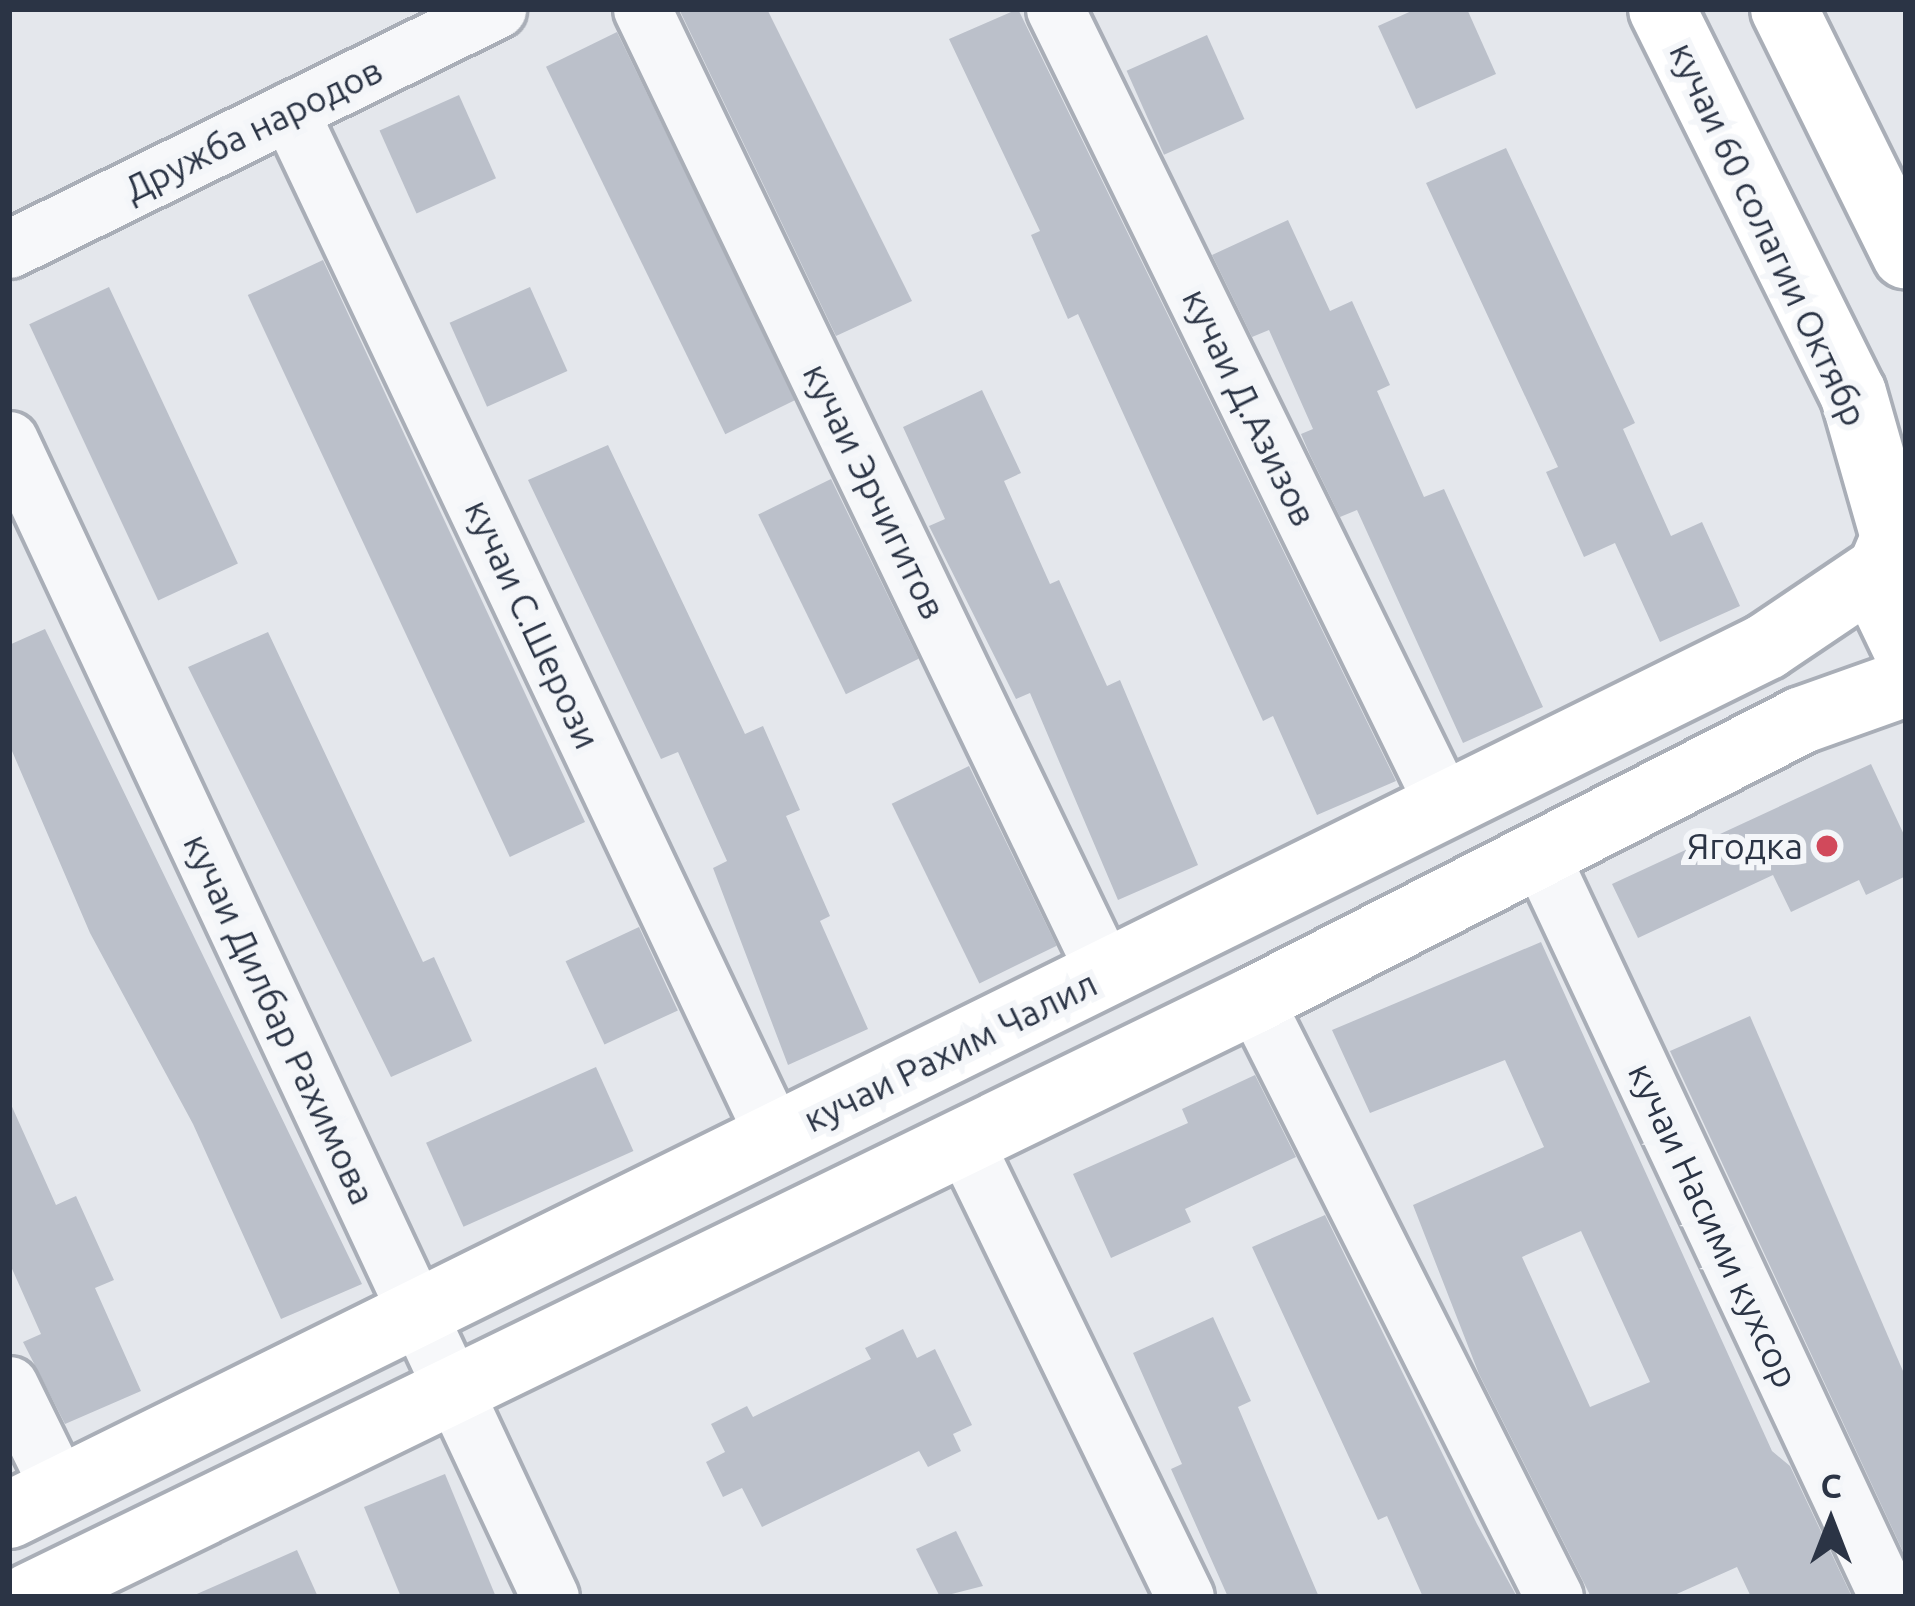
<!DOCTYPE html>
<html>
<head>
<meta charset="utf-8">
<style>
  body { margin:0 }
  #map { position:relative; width:1915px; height:1606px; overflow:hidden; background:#e4e7ec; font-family:Ubuntu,sans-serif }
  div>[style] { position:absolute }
  .building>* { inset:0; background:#bbc0ca; transform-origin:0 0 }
  .roads { filter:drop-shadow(3px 0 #a9aeb7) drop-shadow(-3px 0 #a9aeb7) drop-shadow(0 3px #a9aeb7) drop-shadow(0 -3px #a9aeb7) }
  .minor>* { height:57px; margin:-28.5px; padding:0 28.5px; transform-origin:28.5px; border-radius:28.5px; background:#f7f8fa }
  .major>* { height:66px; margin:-33px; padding:0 33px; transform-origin:33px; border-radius:33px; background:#fff }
  .highway>* { height:66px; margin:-33px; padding:0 33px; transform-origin:33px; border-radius:33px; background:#fff }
  .dots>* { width:33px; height:33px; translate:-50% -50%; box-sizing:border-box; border:6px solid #f4f6f9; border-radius:50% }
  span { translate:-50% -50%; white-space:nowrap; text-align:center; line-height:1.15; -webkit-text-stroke:12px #f4f6f9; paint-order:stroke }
  .street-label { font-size:36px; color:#2b3445 }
  .poi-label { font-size:36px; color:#2b3445 }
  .right { translate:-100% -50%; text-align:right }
  .frame { position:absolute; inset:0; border:12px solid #2b3445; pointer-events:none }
  .north { position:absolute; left:1771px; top:1462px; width:120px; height:120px; -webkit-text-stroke:9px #f4f6f9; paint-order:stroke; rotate:0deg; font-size:33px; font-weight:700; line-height:48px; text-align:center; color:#2b3445 }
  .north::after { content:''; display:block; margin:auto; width:42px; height:54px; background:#2b3445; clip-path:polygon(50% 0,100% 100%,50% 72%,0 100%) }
</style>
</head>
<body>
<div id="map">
  <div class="building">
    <i style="clip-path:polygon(679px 9px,767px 9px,912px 301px,836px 336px)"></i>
    <i style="clip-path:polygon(1018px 9px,1396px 781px,1317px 815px,1273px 716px,1263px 721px,1078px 314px,1068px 319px,1031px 235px,1040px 231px,949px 39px)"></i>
    <i style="clip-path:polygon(1416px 9px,1467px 9px,1496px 74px,1416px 109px,1378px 26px)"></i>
    <i style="left:617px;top:32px;width:409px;height:79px;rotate:64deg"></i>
    <i style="left:1207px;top:35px;width:92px;height:88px;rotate:66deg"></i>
    <i style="left:459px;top:95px;width:91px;height:87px;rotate:66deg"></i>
    <i style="clip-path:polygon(1506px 148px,1635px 423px,1623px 429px,1671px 536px,1702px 522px,1740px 606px,1660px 642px,1615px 543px,1584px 557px,1546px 472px,1558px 467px,1426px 183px)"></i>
    <i style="clip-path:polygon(1288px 220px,1330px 311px,1352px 301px,1390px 385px,1377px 391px,1424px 497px,1444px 489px,1543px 707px,1463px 743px,1357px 510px,1340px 517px,1310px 455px,1301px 434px,1313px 429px,1269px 330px,1252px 337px,1212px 255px)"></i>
    <i style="left:323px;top:260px;width:620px;height:83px;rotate:65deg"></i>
    <i style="left:109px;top:287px;width:305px;height:88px;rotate:65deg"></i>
    <i style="left:530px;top:287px;width:92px;height:88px;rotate:66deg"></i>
    <i style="clip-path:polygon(982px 390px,1021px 473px,1004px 481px,1050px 584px,1059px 580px,1107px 686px,1120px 680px,1198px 865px,1118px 900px,1030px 693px,1016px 699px,929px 526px,945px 519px,903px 427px)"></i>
    <i style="clip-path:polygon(608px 445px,745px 734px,763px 726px,800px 810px,786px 816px,830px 916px,820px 921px,868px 1029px,788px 1065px,713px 868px,727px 861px,678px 752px,661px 759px,528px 480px)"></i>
    <i style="left:831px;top:479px;width:200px;height:81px;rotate:64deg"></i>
    <i style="clip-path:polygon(45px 629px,362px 1284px,281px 1319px,193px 1124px,90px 933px,9px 744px,9px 645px)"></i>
    <i style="clip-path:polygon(268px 632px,423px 962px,434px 957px,472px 1041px,391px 1077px,188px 667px)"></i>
    <i style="clip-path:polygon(1871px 764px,1906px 839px,1906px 876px,1866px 895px,1859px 880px,1791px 912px,1773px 875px,1638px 938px,1612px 884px)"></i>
    <i style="left:969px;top:766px;width:200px;height:86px;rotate:64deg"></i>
    <i style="left:639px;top:927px;width:92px;height:81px;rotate:65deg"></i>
    <i style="clip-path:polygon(evenodd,1541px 942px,1772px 1451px,1790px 1466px,1852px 1597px,1751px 1597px,1737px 1567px,1670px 1597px,1591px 1597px,1479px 1374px,1413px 1205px,1544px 1147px,1505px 1060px,1370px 1113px,1332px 1030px,1541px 942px,1581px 1231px,1650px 1382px,1590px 1407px,1522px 1257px,1581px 1231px)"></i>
    <i style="clip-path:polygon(1750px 1016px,1906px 1378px,1906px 1558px,1670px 1051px)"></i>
    <i style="left:596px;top:1067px;width:92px;height:186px;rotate:66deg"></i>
    <i style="clip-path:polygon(1255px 1075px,1296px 1157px,1185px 1209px,1191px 1222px,1111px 1258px,1073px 1174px,1188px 1123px,1182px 1109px)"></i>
    <i style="clip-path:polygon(9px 1100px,56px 1205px,76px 1196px,114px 1280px,95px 1288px,141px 1391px,65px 1424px,23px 1342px,41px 1334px,9px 1262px)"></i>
    <i style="clip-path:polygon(1325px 1215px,1477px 1524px,1517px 1597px,1423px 1597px,1387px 1516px,1378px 1520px,1252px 1247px)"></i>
    <i style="clip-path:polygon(1213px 1317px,1251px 1401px,1238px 1407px,1319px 1597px,1228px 1597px,1171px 1469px,1182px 1464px,1133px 1353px)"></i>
    <i style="clip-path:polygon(903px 1329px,917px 1358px,935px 1349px,972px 1425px,953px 1434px,961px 1451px,928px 1467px,919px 1451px,762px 1527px,742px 1488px,723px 1497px,706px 1462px,725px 1452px,711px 1424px,747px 1406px,753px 1417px,871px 1359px,865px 1348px)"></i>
    <i style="clip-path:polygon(445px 1474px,496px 1597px,401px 1597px,364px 1507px)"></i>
    <i style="clip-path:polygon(956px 1531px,983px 1586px,940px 1597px,916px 1549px)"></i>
    <i style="clip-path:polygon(297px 1550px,318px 1597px,190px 1597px)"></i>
  </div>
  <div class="roads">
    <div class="minor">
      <i style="left:642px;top:9px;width:1071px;rotate:64.32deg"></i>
      <i style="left:1055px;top:9px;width:887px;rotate:63.93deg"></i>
      <i style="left:289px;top:111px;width:1135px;rotate:64.65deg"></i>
      <i style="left:9px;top:249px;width:544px;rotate:-26.19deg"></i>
      <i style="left:9px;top:440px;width:1277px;rotate:64.94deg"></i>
      <i style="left:1539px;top:853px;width:822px;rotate:64.87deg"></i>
      <i style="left:1254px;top:1000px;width:668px;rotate:63.32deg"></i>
      <i style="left:963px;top:1140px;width:508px;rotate:64.09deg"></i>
      <i style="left:9px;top:1385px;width:116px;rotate:63.9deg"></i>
    </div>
    <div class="major">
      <i style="left:9px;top:1515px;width:1961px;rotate:-26.3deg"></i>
      <i style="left:1767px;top:646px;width:138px;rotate:-34deg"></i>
      <i style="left:29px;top:1597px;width:1363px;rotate:-25.98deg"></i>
      <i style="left:1254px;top:1000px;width:615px;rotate:-27.06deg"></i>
      <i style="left:1802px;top:720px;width:110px;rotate:-19.6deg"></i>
    </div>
    <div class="highway">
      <i style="left:1662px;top:9px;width:429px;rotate:63.6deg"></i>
      <i style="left:1853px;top:393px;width:142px;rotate:74.1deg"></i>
      <i style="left:1784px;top:9px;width:275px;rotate:63.7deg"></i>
      <i style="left:1906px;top:510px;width:64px;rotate:113deg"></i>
      <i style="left:1881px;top:569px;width:31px;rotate:86deg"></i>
      <i style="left:1883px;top:600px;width:53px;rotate:64.4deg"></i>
    </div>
  </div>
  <div class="dots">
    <i style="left:1827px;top:846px;background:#d1495b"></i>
  </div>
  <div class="street-label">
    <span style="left:253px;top:129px;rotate:-26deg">Дружба народов</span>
    <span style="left:1769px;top:234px;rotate:65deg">кучаи 60 солагии Октябр</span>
    <span style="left:1250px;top:407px;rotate:64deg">кучаи Д.Азизов</span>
    <span style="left:875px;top:491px;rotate:64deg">кучаи Эрчигитов</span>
    <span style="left:533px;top:624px;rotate:65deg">кучаи С.Шерози</span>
    <span style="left:280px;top:1019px;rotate:65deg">кучаи Дилбар Рахимова</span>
    <span style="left:950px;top:1051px;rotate:-26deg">кучаи Рахим Чалил</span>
    <span style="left:1714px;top:1225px;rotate:65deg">кучаи Насими кухсор</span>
  </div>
  <div class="poi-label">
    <span class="right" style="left:1803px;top:846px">Ягодка</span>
  </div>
  <div class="frame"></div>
  <div class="north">С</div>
</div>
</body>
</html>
